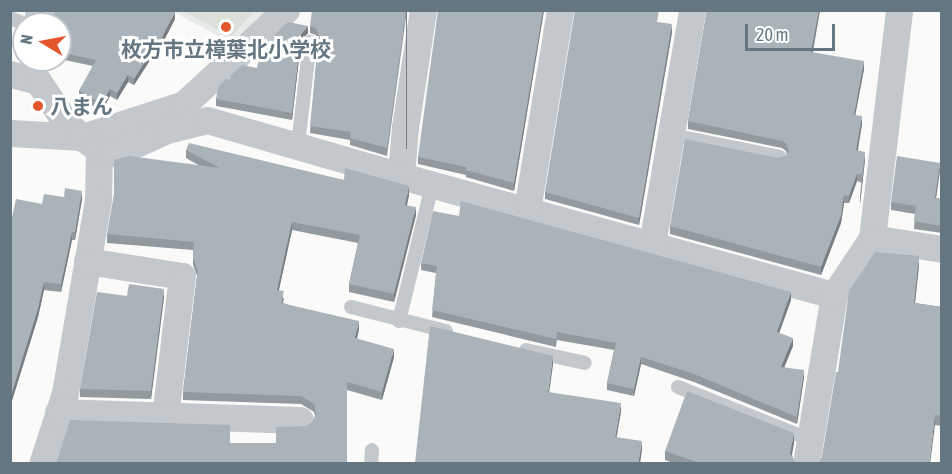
<!DOCTYPE html>
<html>
<head>
<meta charset="utf-8">
<style>
  body { margin:0 }
  #map { position:relative; width:952px; height:474px; overflow:hidden; background:#fafaf8; font-family:"Asap Condensed","Noto Sans JP",sans-serif }
  div>[style] { position:absolute }
  .built>* { inset:0; background:#e8e9e9 }
  .green>* { inset:0; background:#dadfd7 }
  .service>* { height:14px; margin:-7px; padding:0 7px; transform-origin:7px; border-radius:7px; background:#c3c8cc }
  .minor>* { height:27px; margin:-13.5px; padding:0 13.5px; transform-origin:13.5px; border-radius:13.5px; background:#c3c8cc }
  .wall>* { inset:0; background:#929a9f }
  .shaded-wall>* { inset:0; background:#777d82; transform-origin:0 0 }
  .building>* { inset:0; background:#aab3b9 }
  .dots>* { width:16px; height:16px; translate:-50% -50%; box-sizing:border-box; border:3px solid #fff; border-radius:50% }
  span { translate:-50% -50%; white-space:nowrap; text-align:center; line-height:1.15; -webkit-text-stroke:6px #fff; paint-order:stroke }
  .poi-label { font-size:21px; color:#657683; font-weight:700 }
  .left { translate:0 -50%; text-align:left }
  .frame { position:absolute; inset:0; border:12px solid #657683; pointer-events:none }
  .north { position:absolute; left:12px; top:12px; width:60px; height:60px; box-sizing:border-box; background:#fff; border:2px solid #c1c8cd; border-radius:50%; rotate:280deg; font-size:16px; font-weight:700; line-height:24px; text-align:center; color:#657683 }
  .north::after { content:''; display:block; margin:auto; width:21px; height:27px; background:#e4572e; clip-path:polygon(50% 0,100% 100%,50% 72%,0 100%) }
  .scale { position:absolute; left:745px; top:24px; width:90px; height:27px; box-sizing:border-box; border:3px solid #657683; border-top:0; padding-left:8px; font-size:18px; line-height:21px; white-space:nowrap; color:#657683; -webkit-text-stroke:4px #fff; paint-order:stroke }
</style>
</head>
<body>
<div id="map">
  <div class="built">
    <i style="clip-path:polygon(172px 11px,267px 11px,233px 44px)"></i>
  </div>
  <div class="green">
    <i style="clip-path:polygon(183px 11px,254px 11px,231px 37px)"></i>
  </div>
  <div class="service">
    <i style="left:10px;top:18px;width:16px;rotate:22deg"></i>
    <i style="left:672px;top:135px;width:110px;rotate:11.5deg"></i>
    <i style="left:298px;top:145px;width:104px;rotate:-83.4deg"></i>
    <i style="left:351px;top:307px;width:98px;rotate:14.2deg"></i>
    <i style="left:399px;top:321px;width:139px;rotate:-76.3deg"></i>
    <i style="left:526px;top:350px;width:60px;rotate:12.4deg"></i>
    <i style="left:678px;top:387px;width:141px;rotate:21.7deg"></i>
    <i style="left:371px;top:464px;width:14px;rotate:-86deg"></i>
  </div>
  <div class="minor">
    <i style="left:423px;top:10px;width:118px;rotate:98.7deg"></i>
    <i style="left:405px;top:127px;width:49px;rotate:94.7deg"></i>
    <i style="left:401px;top:176px;width:449px;rotate:15.4deg"></i>
    <i style="left:37px;top:24px;width:14px;rotate:-82deg"></i>
    <i style="left:10px;top:74px;width:29px;rotate:14deg"></i>
    <i style="left:38px;top:81px;width:50px;rotate:56.3deg"></i>
    <i style="left:66px;top:123px;width:21px;rotate:41deg"></i>
    <i style="left:82px;top:137px;width:107px;rotate:-17.9deg"></i>
    <i style="left:184px;top:104px;width:139px;rotate:-42.7deg"></i>
    <i style="left:10px;top:133px;width:72px;rotate:3.2deg"></i>
    <i style="left:82px;top:137px;width:21px;rotate:37deg"></i>
    <i style="left:99px;top:150px;width:50px;rotate:91.1deg"></i>
    <i style="left:98px;top:200px;width:196px;rotate:99.7deg"></i>
    <i style="left:65px;top:393px;width:75px;rotate:107.9deg"></i>
    <i style="left:99px;top:150px;width:17px;rotate:10deg"></i>
    <i style="left:116px;top:153px;width:56px;rotate:-24.3deg"></i>
    <i style="left:167px;top:130px;width:41px;rotate:-14deg"></i>
    <i style="left:207px;top:120px;width:202px;rotate:16.1deg"></i>
    <i style="left:527px;top:210px;width:203px;rotate:-80.6deg"></i>
    <i style="left:872px;top:238px;width:230px;rotate:-83.2deg"></i>
    <i style="left:652px;top:245px;width:238px;rotate:-80.3deg"></i>
    <i style="left:87px;top:261px;width:96px;rotate:9deg"></i>
    <i style="left:182px;top:276px;width:141px;rotate:96.9deg"></i>
    <i style="left:58px;top:412px;width:242px;rotate:1.9deg"></i>
    <i style="left:806px;top:464px;width:171px;rotate:-80.6deg"></i>
    <i style="left:834px;top:295px;width:69px;rotate:-56.3deg"></i>
    <i style="left:872px;top:238px;width:71px;rotate:8.9deg"></i>
  </div>
  <div class="wall">
    <i style="clip-path:polygon(407px 10px,387px 156px,350px 145px,350px 140px,310px 133px,318px 42px,316px 35px,310px 33px,310px 26px)"></i>
    <i style="clip-path:polygon(544px 10px,514px 191px,466px 177px,466px 175px,418px 164px,418px 157px)"></i>
    <i style="clip-path:polygon(707px 10px,820px 10px,813px 52px,864px 69px,855px 115px,862px 124px,858px 150px,865px 159px,860px 205px,862px 183px,857px 181px,849px 203px,844px 203px,841px 223px,821px 275px,670px 234px,670px 226px,778px 158px,786px 156px,787px 154px,786px 151px,782px 148px,688px 129px,688px 121px)"></i>
    <i style="clip-path:polygon(175px 19px,158px 52px,156px 51px,134px 85px,128px 82px,117px 100px,110px 96px,102px 111px,79px 98px,79px 91px,93px 66px,60px 59px,60px 24px)"></i>
    <i style="clip-path:polygon(659px 22px,672px 32px,639px 225px,545px 199px,545px 192px)"></i>
    <i style="clip-path:polygon(308px 33px,301px 41px,292px 120px,216px 106px,216px 99px,230px 80px,257px 68px,274px 41px)"></i>
    <i style="clip-path:polygon(186px 150px,344px 180px,409px 195px,407px 205px,416px 215px,394px 302px,349px 292px,349px 284px,358px 243px,292px 230px,279px 290px,284px 299px,283px 303px,359px 329px,357px 339px,394px 357px,382px 400px,347px 390px,347px 464px,230px 443px,276px 443px,307px 426px,313px 421px,315px 416px,314px 412px,301px 404px,183px 400px,183px 392px,197px 276px,193px 265px,193px 250px,107px 243px,107px 234px,200px 166px,186px 158px)"></i>
    <i style="clip-path:polygon(940px 170px,936px 198px,942px 199px,942px 233px,914px 229px,915px 214px,891px 210px,891px 202px)"></i>
    <i style="clip-path:polygon(64px 197px,82px 199px,75px 240px,72px 240px,61px 292px,44px 290px,38px 317px,10px 407px,10px 227px,42px 204px)"></i>
    <i style="clip-path:polygon(421px 263px,791px 300px,779px 333px,793px 346px,784px 367px,804px 377px,797px 424px,694px 382px,641px 364px,634px 396px,607px 390px,607px 383px,614px 350px,557px 340px,556px 347px,432px 317px,436px 273px,421px 270px)"></i>
    <i style="clip-path:polygon(919px 265px,915px 303px,942px 307px,942px 426px,935px 425px,822px 457px,838px 372px)"></i>
    <i style="clip-path:polygon(127px 296px,164px 297px,151px 399px,80px 397px,80px 389px)"></i>
    <i style="clip-path:polygon(794px 443px,792px 455px,795px 464px,675px 464px,665px 460px,665px 451px)"></i>
  </div>
  <div class="shaded-wall">
    <i style="left:406px;top:10px;width:1px;height:139px"></i>
    <i style="clip-path:polygon(543px 10px,544px 10px,514px 191px,514px 183px)"></i>
    <i style="clip-path:polygon(819px 10px,820px 10px,811px 59px,811px 52px)"></i>
    <i style="clip-path:polygon(175px 12px,175px 19px,158px 52px,158px 45px)"></i>
    <i style="clip-path:polygon(672px 24px,672px 32px,639px 225px,639px 218px)"></i>
    <i style="clip-path:polygon(308px 26px,308px 33px,301px 41px,292px 120px,292px 113px,301px 34px)"></i>
    <i style="clip-path:polygon(156px 44px,156px 51px,134px 85px,134px 79px)"></i>
    <i style="clip-path:polygon(864px 61px,864px 69px,854px 122px,854px 115px)"></i>
    <i style="clip-path:polygon(128px 75px,128px 82px,117px 100px,117px 93px)"></i>
    <i style="clip-path:polygon(110px 89px,110px 96px,102px 111px,102px 104px)"></i>
    <i style="clip-path:polygon(862px 116px,862px 124px,856px 158px,856px 150px)"></i>
    <i style="clip-path:polygon(865px 152px,865px 159px,860px 205px,860px 197px)"></i>
    <i style="clip-path:polygon(940px 163px,940px 170px,935px 205px,935px 198px)"></i>
    <i style="clip-path:polygon(857px 174px,857px 181px,849px 203px,849px 196px)"></i>
    <i style="clip-path:polygon(409px 186px,409px 195px,405px 213px,405px 205px)"></i>
    <i style="clip-path:polygon(82px 191px,82px 199px,75px 240px,75px 232px)"></i>
    <i style="clip-path:polygon(844px 195px,844px 203px,841px 223px,821px 275px,821px 267px)"></i>
    <i style="clip-path:polygon(416px 207px,416px 215px,394px 302px,394px 294px)"></i>
    <i style="clip-path:polygon(292px 222px,292px 230px,277px 298px,277px 290px)"></i>
    <i style="clip-path:polygon(72px 232px,72px 240px,61px 292px,61px 284px)"></i>
    <i style="clip-path:polygon(919px 256px,919px 265px,914px 312px,914px 303px)"></i>
    <i style="clip-path:polygon(44px 282px,44px 290px,38px 317px,10px 407px,10px 399px)"></i>
    <i style="clip-path:polygon(164px 289px,164px 297px,151px 399px,151px 391px)"></i>
    <i style="clip-path:polygon(791px 292px,791px 300px,777px 339px,777px 332px)"></i>
    <i style="clip-path:polygon(359px 321px,359px 329px,355px 346px,355px 338px)"></i>
    <i style="clip-path:polygon(793px 338px,793px 346px,781px 375px,781px 367px)"></i>
    <i style="clip-path:polygon(394px 349px,394px 357px,382px 400px,382px 392px)"></i>
    <i style="clip-path:polygon(553px 356px,553px 365px,548px 401px,548px 392px)"></i>
    <i style="clip-path:polygon(641px 357px,641px 364px,634px 396px,634px 389px)"></i>
    <i style="clip-path:polygon(804px 370px,804px 377px,797px 424px,797px 417px)"></i>
    <i style="clip-path:polygon(621px 403px,621px 412px,615px 446px,615px 437px)"></i>
    <i style="clip-path:polygon(935px 415px,935px 425px,930px 464px,929px 464px)"></i>
    <i style="clip-path:polygon(794px 433px,794px 443px,790px 462px,790px 453px)"></i>
    <i style="clip-path:polygon(642px 441px,642px 450px,640px 464px,638px 464px)"></i>
  </div>
  <div class="building">
    <i style="clip-path:polygon(54px 10px,173px 10px,175px 12px,158px 45px,156px 44px,134px 79px,128px 75px,117px 93px,110px 89px,102px 104px,79px 91px,96px 60px,60px 52px,60px 24px,51px 24px)"></i>
    <i style="clip-path:polygon(312px 10px,406px 10px,387px 148px,350px 138px,351px 132px,310px 126px,319px 36px,316px 28px,310px 26px)"></i>
    <i style="clip-path:polygon(438px 10px,543px 10px,514px 183px,466px 170px,466px 167px,418px 157px)"></i>
    <i style="clip-path:polygon(575px 10px,659px 10px,657px 22px,672px 24px,639px 218px,545px 192px)"></i>
    <i style="clip-path:polygon(707px 10px,819px 10px,811px 52px,864px 61px,854px 115px,862px 116px,856px 150px,865px 152px,860px 197px,862px 175px,857px 174px,849px 196px,844px 195px,841px 216px,821px 267px,670px 226px,685px 139px,778px 158px,786px 156px,789px 151px,786px 143px,782px 141px,688px 121px)"></i>
    <i style="clip-path:polygon(288px 22px,308px 26px,301px 34px,292px 113px,216px 99px,218px 87px,226px 79px,230px 80px,231px 75px,242px 65px,257px 68px,261px 48px,269px 40px,274px 41px,275px 34px)"></i>
    <i style="clip-path:polygon(189px 143px,344px 180px,345px 168px,409px 186px,405px 205px,416px 207px,394px 294px,349px 284px,360px 235px,292px 222px,277px 290px,284px 291px,281px 303px,359px 321px,355px 338px,394px 349px,382px 392px,347px 382px,347px 464px,56px 464px,70px 420px,230px 425px,230px 443px,276px 443px,276px 427px,307px 426px,313px 421px,316px 413px,314px 404px,301px 396px,183px 392px,198px 270px,193px 257px,194px 242px,107px 234px,114px 194px,114px 160px,129px 156px,220px 168px,186px 150px)"></i>
    <i style="clip-path:polygon(897px 156px,940px 163px,935px 198px,942px 199px,942px 226px,914px 221px,916px 206px,891px 202px)"></i>
    <i style="clip-path:polygon(65px 188px,82px 191px,75px 232px,72px 232px,61px 284px,44px 282px,38px 309px,10px 399px,10px 227px,16px 199px,42px 204px,44px 194px,64px 197px)"></i>
    <i style="clip-path:polygon(461px 201px,791px 292px,777px 332px,793px 338px,781px 367px,804px 370px,797px 417px,694px 374px,641px 357px,634px 389px,607px 383px,616px 343px,557px 332px,556px 339px,432px 310px,437px 266px,421px 263px,433px 211px,459px 216px)"></i>
    <i style="clip-path:polygon(875px 252px,919px 256px,914px 303px,942px 307px,942px 416px,935px 415px,929px 464px,818px 464px,822px 457px,836px 372px,838px 372px,849px 291px)"></i>
    <i style="clip-path:polygon(129px 284px,164px 289px,151px 391px,80px 389px,97px 292px,127px 296px)"></i>
    <i style="clip-path:polygon(430px 326px,553px 356px,548px 392px,621px 403px,615px 437px,642px 441px,638px 464px,415px 463px)"></i>
    <i style="clip-path:polygon(687px 391px,794px 433px,790px 453px,795px 464px,702px 464px,665px 451px)"></i>
  </div>
  <div class="dots">
    <i style="left:226px;top:27px;background:#e4572e"></i>
    <i style="left:38px;top:106px;background:#e4572e"></i>
  </div>
  <div class="poi-label">
    <span style="left:226px;top:49px">枚方市立樟葉北小学校</span>
    <span class="left" style="left:50px;top:106px">八まん</span>
  </div>
  <div class="frame"></div>
  <div class="north">N</div>
  <div class="scale">20 m</div>
</div>
</body>
</html>
